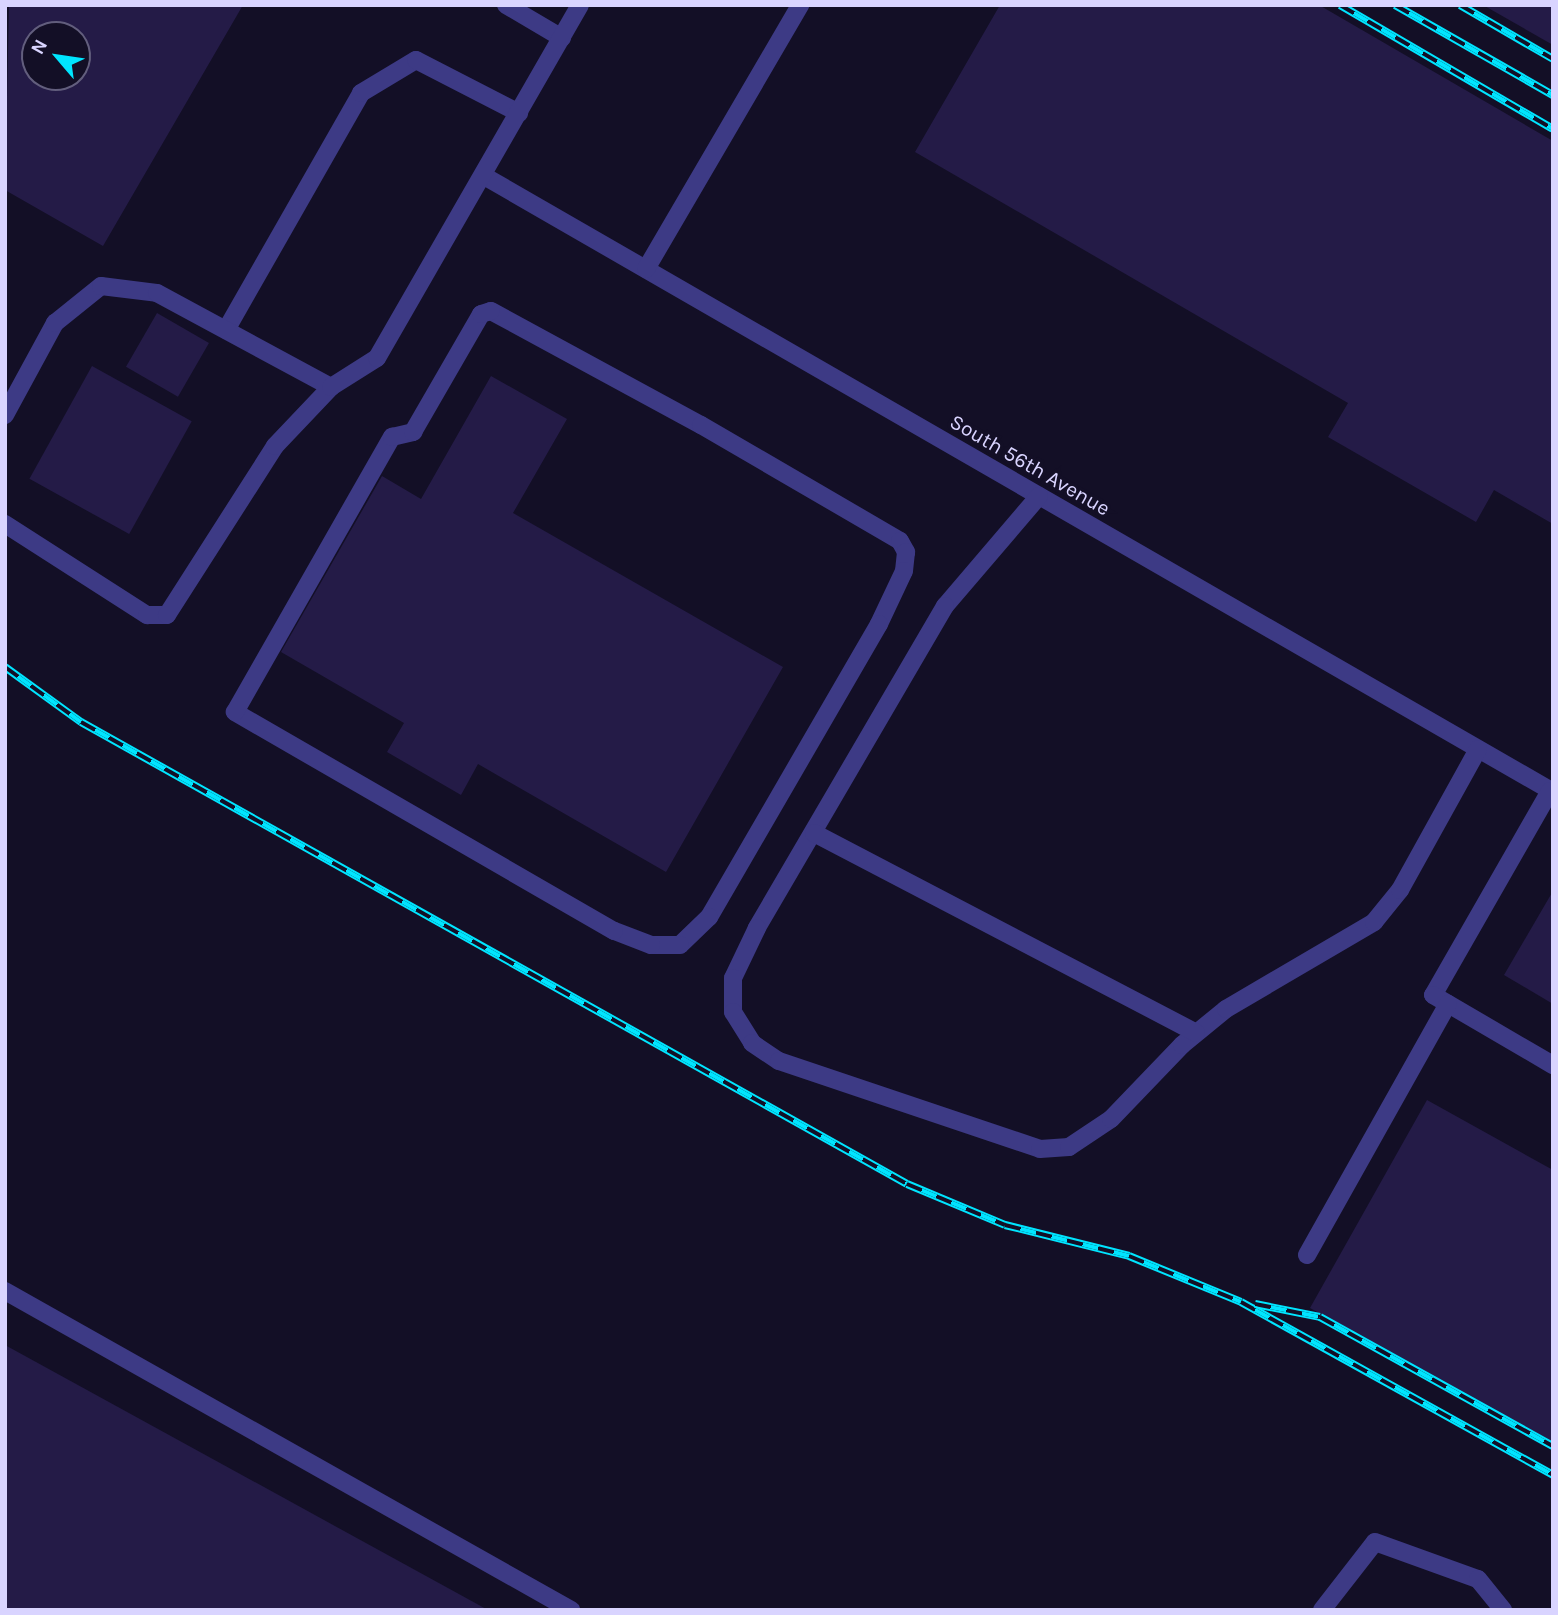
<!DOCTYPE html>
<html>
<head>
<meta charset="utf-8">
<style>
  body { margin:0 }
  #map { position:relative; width:1558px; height:1615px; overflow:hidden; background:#130f26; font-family:Karla,sans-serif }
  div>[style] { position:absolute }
  .building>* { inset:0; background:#241b47; transform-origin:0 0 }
  .minor>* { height:18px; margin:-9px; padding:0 9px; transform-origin:9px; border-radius:9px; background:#3d3a85 }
  .rail>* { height:8px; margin-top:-4px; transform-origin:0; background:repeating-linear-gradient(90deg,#130f26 0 16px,#00e5ff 0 32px); box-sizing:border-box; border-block:2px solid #00e5ff }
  span { translate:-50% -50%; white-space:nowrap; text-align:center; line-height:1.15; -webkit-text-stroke:7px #130f26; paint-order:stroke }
  .street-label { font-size:21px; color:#d9d4ff }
  .frame { position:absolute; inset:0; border:7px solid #d9d4ff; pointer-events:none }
  .north { position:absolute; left:21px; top:21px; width:70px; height:70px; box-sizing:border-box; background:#130f26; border:2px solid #625e7d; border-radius:50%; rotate:299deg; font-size:19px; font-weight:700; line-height:28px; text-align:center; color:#d9d4ff }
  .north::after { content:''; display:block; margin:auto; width:24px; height:32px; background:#00e5ff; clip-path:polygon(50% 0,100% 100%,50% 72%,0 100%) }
</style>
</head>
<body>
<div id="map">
  <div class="building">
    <i style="clip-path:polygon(evenodd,9px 5px,243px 5px,103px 246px,5px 190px,9px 5px,35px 35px,77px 35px,77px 77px,35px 77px,35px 35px)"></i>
    <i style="clip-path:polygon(1000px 5px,1319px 5px,1553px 141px,1553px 524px,1494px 490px,1476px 522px,1328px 437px,1348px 403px,915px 152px)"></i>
    <i style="clip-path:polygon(1483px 5px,1553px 5px,1553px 45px)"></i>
    <i style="left:157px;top:313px;width:60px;height:62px;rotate:30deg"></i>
    <i style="left:92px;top:366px;width:114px;height:129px;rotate:29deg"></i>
    <i style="clip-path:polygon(491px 376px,567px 419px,513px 513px,783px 667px,666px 872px,478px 764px,461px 795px,387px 752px,404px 723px,281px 652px,382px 476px,421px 499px)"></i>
    <i style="clip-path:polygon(1553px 891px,1553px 1004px,1504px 975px)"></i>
    <i style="clip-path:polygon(1427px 1100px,1553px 1170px,1553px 1444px,1310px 1308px)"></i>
    <i style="clip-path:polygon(5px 1345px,488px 1610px,5px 1610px)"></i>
  </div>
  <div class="minor">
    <i style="left:506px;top:5px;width:65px;rotate:30.5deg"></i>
    <i style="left:484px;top:176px;width:1234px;rotate:29.95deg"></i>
    <i style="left:646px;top:269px;width:306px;rotate:-59.7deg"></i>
    <i style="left:491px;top:311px;width:239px;rotate:28.5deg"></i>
    <i style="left:701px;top:425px;width:230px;rotate:30.2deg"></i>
    <i style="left:900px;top:541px;width:13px;rotate:61deg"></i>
    <i style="left:906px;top:552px;width:19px;rotate:96deg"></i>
    <i style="left:904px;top:571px;width:59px;rotate:115.3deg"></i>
    <i style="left:879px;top:624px;width:339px;rotate:120.1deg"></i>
    <i style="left:709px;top:917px;width:40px;rotate:136deg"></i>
    <i style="left:680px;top:945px;width:29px;rotate:180deg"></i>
    <i style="left:651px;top:945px;width:40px;rotate:-159deg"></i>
    <i style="left:614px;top:931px;width:438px;rotate:-150deg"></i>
    <i style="left:235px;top:712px;width:317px;rotate:-60.3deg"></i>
    <i style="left:392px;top:437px;width:22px;rotate:-13deg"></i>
    <i style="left:413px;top:432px;width:136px;rotate:-60deg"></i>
    <i style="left:481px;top:314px;width:10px;rotate:-17deg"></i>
    <i style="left:226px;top:330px;width:273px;rotate:-60.3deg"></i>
    <i style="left:361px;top:93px;width:64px;rotate:-31deg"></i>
    <i style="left:416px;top:60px;width:116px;rotate:27.2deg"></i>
    <i style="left:5px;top:415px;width:105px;rotate:-61.5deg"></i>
    <i style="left:55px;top:323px;width:59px;rotate:-38.8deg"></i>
    <i style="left:101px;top:286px;width:56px;rotate:7.1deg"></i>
    <i style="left:157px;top:293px;width:198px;rotate:28.4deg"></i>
    <i style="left:1039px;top:496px;width:145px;rotate:130.5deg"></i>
    <i style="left:945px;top:606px;width:373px;rotate:120.3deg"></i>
    <i style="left:757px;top:928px;width:55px;rotate:115.6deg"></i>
    <i style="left:733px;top:978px;width:34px;rotate:90deg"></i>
    <i style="left:733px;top:1012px;width:36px;rotate:58deg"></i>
    <i style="left:752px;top:1043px;width:32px;rotate:34deg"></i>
    <i style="left:779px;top:1061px;width:275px;rotate:18.6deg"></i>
    <i style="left:1040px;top:1149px;width:29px;rotate:-4deg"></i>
    <i style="left:1069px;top:1147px;width:50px;rotate:-33.7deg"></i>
    <i style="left:1111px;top:1119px;width:103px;rotate:-46.2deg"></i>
    <i style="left:1182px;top:1045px;width:57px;rotate:-39.3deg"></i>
    <i style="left:1226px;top:1009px;width:172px;rotate:-30.4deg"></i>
    <i style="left:1374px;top:922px;width:41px;rotate:-50.9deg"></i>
    <i style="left:1400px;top:890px;width:161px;rotate:-61deg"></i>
    <i style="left:5px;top:524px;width:169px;rotate:32.7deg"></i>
    <i style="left:147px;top:615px;width:20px"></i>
    <i style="left:167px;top:615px;width:201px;rotate:-57.4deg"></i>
    <i style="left:275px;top:446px;width:81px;rotate:-46.5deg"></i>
    <i style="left:331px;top:387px;width:54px;rotate:-32.2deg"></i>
    <i style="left:377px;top:358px;width:407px;rotate:-60.1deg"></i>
    <i style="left:1550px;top:791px;width:235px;rotate:119.8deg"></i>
    <i style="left:1433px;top:995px;width:139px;rotate:30.3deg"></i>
    <i style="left:814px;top:833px;width:431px;rotate:27.6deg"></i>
    <i style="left:1307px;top:1255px;width:288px;rotate:-60.7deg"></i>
    <i style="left:5px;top:1291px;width:650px;rotate:29.41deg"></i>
    <i style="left:1322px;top:1610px;width:86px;rotate:-52.1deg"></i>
    <i style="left:1375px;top:1542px;width:109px;rotate:19.8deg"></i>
    <i style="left:1478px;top:1579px;width:40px;rotate:51deg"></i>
  </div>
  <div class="rail">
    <i style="left:1340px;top:5px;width:246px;rotate:30.2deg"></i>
    <i style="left:1395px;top:5px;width:182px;rotate:29.7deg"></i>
    <i style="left:1460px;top:5px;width:108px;rotate:30.1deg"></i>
    <i style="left:5px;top:667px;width:94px;rotate:35.9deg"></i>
    <i style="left:81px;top:722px;width:946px;rotate:29.22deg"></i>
    <i style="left:907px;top:1184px;width:106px;rotate:22.7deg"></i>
    <i style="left:1005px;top:1225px;width:128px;rotate:14deg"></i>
    <i style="left:1129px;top:1256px;width:121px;rotate:22.3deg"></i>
    <i style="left:1241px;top:1302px;width:357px;rotate:29deg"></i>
    <i style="left:1255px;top:1304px;width:66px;rotate:11.3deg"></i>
    <i style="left:1320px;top:1317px;width:266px;rotate:29deg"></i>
  </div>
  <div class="street-label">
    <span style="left:1030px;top:465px;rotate:30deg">South 56th Avenue</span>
  </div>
  <div class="frame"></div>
  <div class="north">N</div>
</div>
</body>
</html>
